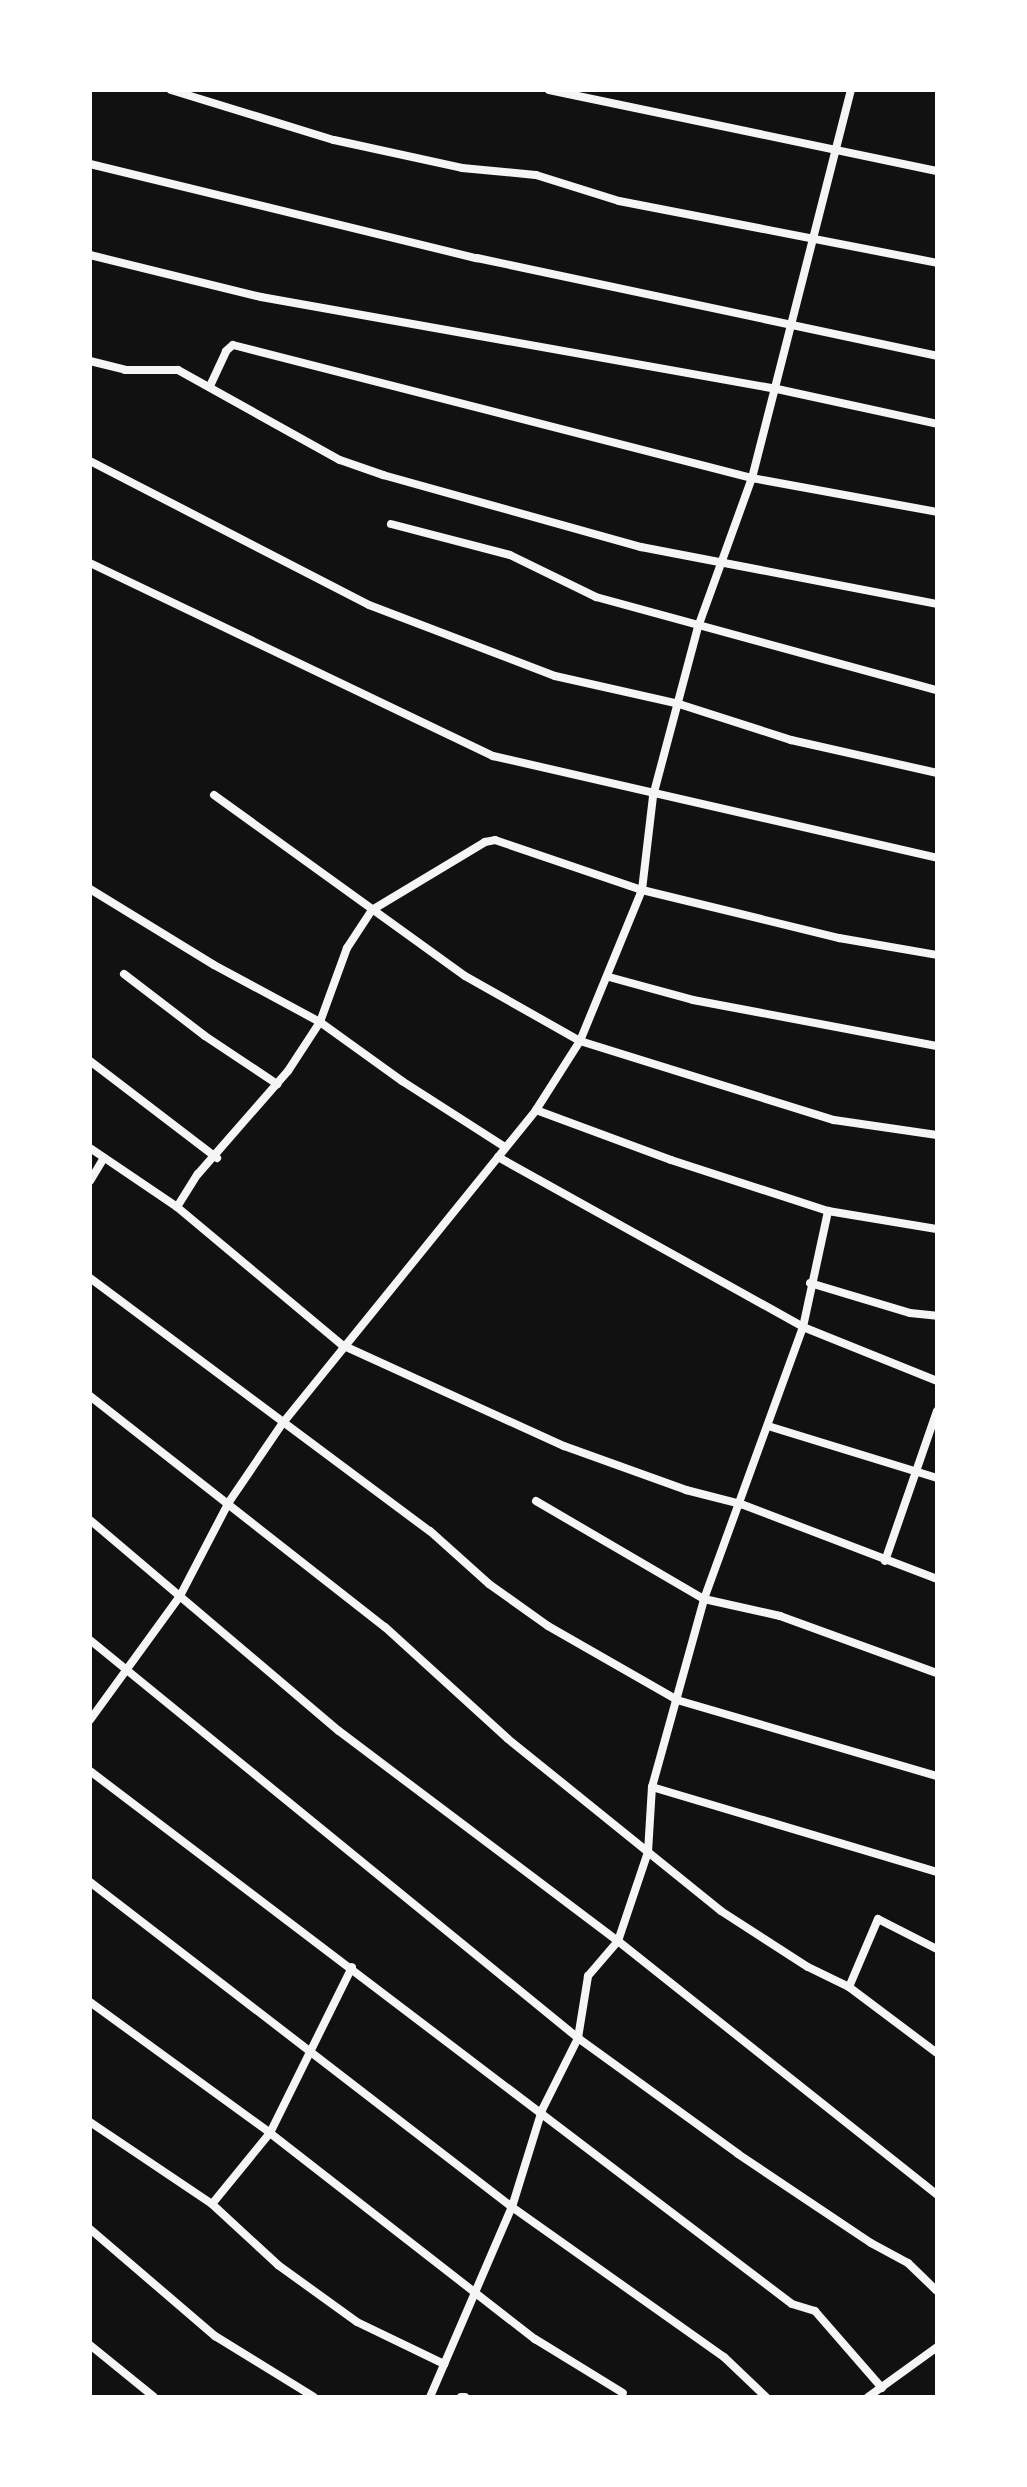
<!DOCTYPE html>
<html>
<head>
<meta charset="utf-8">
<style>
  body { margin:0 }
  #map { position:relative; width:1027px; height:2487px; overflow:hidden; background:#111; font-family:"Noto Sans",sans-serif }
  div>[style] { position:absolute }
  .minor>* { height:8px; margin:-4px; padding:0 4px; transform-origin:4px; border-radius:4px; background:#f5f5f5 }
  span { translate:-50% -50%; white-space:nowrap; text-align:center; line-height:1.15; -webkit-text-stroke:8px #fff; paint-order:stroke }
  .frame { position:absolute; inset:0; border:92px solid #fff; pointer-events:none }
</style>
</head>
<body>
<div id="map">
  <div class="minor">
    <i style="left:171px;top:90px;width:170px;rotate:17.1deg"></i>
    <i style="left:334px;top:140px;width:131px;rotate:12.3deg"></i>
    <i style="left:462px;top:168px;width:74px;rotate:5.4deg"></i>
    <i style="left:536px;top:175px;width:87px;rotate:17.4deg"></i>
    <i style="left:619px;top:201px;width:324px;rotate:11deg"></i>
    <i style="left:549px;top:90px;width:396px;rotate:11.8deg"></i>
    <i style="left:90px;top:164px;width:398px;rotate:13.7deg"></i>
    <i style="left:477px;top:258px;width:470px;rotate:12deg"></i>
    <i style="left:90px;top:255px;width:176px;rotate:13.8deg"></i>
    <i style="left:261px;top:297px;width:524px;rotate:10.11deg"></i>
    <i style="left:777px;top:389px;width:164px;rotate:12.3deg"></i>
    <i style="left:90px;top:361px;width:36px;rotate:14deg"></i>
    <i style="left:125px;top:370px;width:53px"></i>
    <i style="left:178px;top:370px;width:185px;rotate:29.1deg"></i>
    <i style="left:340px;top:460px;width:46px;rotate:19.2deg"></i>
    <i style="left:383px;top:475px;width:268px;rotate:15.6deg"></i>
    <i style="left:641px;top:547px;width:301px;rotate:10.9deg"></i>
    <i style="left:210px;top:386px;width:38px;rotate:-65deg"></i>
    <i style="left:226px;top:351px;width:9px;rotate:-41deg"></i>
    <i style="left:233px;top:345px;width:536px;rotate:14.37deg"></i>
    <i style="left:752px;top:478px;width:188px;rotate:10.4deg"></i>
    <i style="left:90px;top:461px;width:314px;rotate:27.3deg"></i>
    <i style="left:369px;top:605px;width:199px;rotate:20.9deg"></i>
    <i style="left:555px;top:676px;width:127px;rotate:12.7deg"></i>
    <i style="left:679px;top:704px;width:118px;rotate:17.8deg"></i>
    <i style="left:791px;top:740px;width:150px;rotate:12.7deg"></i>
    <i style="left:391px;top:524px;width:123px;rotate:14.6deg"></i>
    <i style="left:510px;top:555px;width:96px;rotate:26deg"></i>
    <i style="left:596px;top:597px;width:353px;rotate:15.3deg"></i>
    <i style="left:90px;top:563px;width:447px;rotate:25.6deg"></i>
    <i style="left:493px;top:756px;width:456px;rotate:12.9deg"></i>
    <i style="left:214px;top:795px;width:309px;rotate:35.8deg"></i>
    <i style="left:465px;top:976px;width:132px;rotate:29.5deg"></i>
    <i style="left:580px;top:1041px;width:266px;rotate:17.3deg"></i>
    <i style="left:834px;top:1120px;width:104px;rotate:8.3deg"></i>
    <i style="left:90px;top:889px;width:145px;rotate:31.5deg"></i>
    <i style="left:214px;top:965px;width:120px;rotate:28.3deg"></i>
    <i style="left:320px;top:1022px;width:101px;rotate:35.7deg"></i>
    <i style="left:402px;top:1081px;width:122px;rotate:32.7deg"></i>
    <i style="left:124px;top:974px;width:102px;rotate:37.4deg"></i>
    <i style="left:205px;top:1036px;width:87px;rotate:33.7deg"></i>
    <i style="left:609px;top:977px;width:87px;rotate:15.3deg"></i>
    <i style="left:693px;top:1000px;width:248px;rotate:10.7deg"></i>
    <i style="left:90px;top:1061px;width:160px;rotate:37.4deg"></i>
    <i style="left:536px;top:1110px;width:144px;rotate:20.3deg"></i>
    <i style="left:671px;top:1160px;width:165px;rotate:18deg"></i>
    <i style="left:828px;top:1211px;width:110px;rotate:9.4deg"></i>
    <i style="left:90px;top:1148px;width:105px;rotate:34.1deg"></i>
    <i style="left:177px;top:1207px;width:215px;rotate:39.9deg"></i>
    <i style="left:342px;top:1345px;width:244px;rotate:24.5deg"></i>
    <i style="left:564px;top:1446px;width:130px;rotate:19.8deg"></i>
    <i style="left:686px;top:1490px;width:57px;rotate:14.3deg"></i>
    <i style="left:741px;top:1504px;width:210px;rotate:20.9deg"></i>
    <i style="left:498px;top:1157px;width:349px;rotate:29.1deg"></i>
    <i style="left:803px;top:1327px;width:144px;rotate:21.9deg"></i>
    <i style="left:90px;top:1181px;width:27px;rotate:-59deg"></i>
    <i style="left:177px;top:1207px;width:39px;rotate:-58deg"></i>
    <i style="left:198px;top:1174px;width:137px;rotate:-48.9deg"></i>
    <i style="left:288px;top:1071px;width:59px;rotate:-56.9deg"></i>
    <i style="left:320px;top:1022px;width:79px;rotate:-70deg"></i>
    <i style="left:347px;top:948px;width:45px;rotate:-56.7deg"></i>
    <i style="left:372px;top:910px;width:132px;rotate:-31deg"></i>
    <i style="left:485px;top:842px;width:10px;rotate:-11deg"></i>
    <i style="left:495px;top:840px;width:155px;rotate:18.8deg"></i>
    <i style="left:642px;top:890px;width:203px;rotate:13.7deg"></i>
    <i style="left:839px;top:938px;width:99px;rotate:9.8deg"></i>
    <i style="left:90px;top:1278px;width:424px;rotate:36.7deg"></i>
    <i style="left:430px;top:1531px;width:79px;rotate:41.9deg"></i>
    <i style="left:489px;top:1584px;width:72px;rotate:35.4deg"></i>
    <i style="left:548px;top:1626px;width:149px;rotate:29.8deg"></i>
    <i style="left:677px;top:1700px;width:271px;rotate:16.3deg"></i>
    <i style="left:810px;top:1283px;width:104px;rotate:16.7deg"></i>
    <i style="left:910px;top:1313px;width:27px;rotate:6deg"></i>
    <i style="left:90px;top:1396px;width:375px;rotate:38.1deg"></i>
    <i style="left:385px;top:1627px;width:166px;rotate:42.3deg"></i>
    <i style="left:508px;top:1739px;width:274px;rotate:38.9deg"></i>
    <i style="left:721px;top:1911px;width:103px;rotate:32.8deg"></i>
    <i style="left:808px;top:1967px;width:46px;rotate:26deg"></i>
    <i style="left:849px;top:1987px;width:110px;rotate:36.9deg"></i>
    <i style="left:768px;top:1426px;width:177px;rotate:17.1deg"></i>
    <i style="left:536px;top:1501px;width:194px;rotate:30.3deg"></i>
    <i style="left:704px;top:1599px;width:78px;rotate:12.6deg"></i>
    <i style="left:780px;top:1616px;width:167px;rotate:20deg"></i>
    <i style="left:90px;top:1520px;width:326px;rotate:40.3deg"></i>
    <i style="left:339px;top:1731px;width:349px;rotate:37deg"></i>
    <i style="left:618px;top:1941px;width:408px;rotate:38.5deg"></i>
    <i style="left:885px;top:1561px;width:159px;rotate:-70.9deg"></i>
    <i style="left:90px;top:1640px;width:630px;rotate:39.2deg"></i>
    <i style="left:578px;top:2038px;width:198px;rotate:35.9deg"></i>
    <i style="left:738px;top:2154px;width:160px;rotate:33.8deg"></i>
    <i style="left:871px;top:2243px;width:42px;rotate:28.4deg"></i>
    <i style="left:908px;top:2263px;width:40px;rotate:44deg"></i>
    <i style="left:90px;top:1720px;width:153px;rotate:-54deg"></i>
    <i style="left:180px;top:1596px;width:106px;rotate:-62.5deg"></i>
    <i style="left:229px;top:1502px;width:94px;rotate:-55.8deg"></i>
    <i style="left:282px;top:1424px;width:404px;rotate:-51deg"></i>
    <i style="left:536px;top:1110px;width:82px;rotate:-57.5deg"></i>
    <i style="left:580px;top:1041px;width:163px;rotate:-67.7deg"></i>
    <i style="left:642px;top:890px;width:95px;rotate:-83.3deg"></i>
    <i style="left:653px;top:796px;width:175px;rotate:-75.1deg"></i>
    <i style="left:698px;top:627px;width:158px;rotate:-70.1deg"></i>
    <i style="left:752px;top:478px;width:400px;rotate:-75.7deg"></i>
    <i style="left:90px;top:1771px;width:881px;rotate:37.21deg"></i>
    <i style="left:792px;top:2304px;width:24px;rotate:17deg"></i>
    <i style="left:815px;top:2311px;width:102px;rotate:49deg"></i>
    <i style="left:652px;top:1787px;width:297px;rotate:16.6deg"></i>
    <i style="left:90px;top:1882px;width:533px;rotate:37.6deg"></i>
    <i style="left:512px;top:2207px;width:260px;rotate:35.3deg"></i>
    <i style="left:724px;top:2357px;width:58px;rotate:43.6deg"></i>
    <i style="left:849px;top:1987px;width:74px;rotate:-66.9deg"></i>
    <i style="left:878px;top:1919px;width:66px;rotate:27deg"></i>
    <i style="left:90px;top:2002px;width:223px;rotate:36deg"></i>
    <i style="left:270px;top:2133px;width:336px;rotate:37.9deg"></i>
    <i style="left:535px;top:2339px;width:103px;rotate:31.5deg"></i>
    <i style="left:90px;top:2122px;width:147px;rotate:33.9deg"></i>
    <i style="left:212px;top:2204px;width:90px;rotate:42.7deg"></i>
    <i style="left:278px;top:2265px;width:97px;rotate:35.8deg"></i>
    <i style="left:357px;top:2322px;width:97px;rotate:25.8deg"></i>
    <i style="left:212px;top:2204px;width:92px;rotate:-50.8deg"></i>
    <i style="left:270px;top:2133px;width:185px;rotate:-63.7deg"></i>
    <i style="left:90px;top:2229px;width:165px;rotate:40.6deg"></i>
    <i style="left:215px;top:2336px;width:116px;rotate:31.6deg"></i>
    <i style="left:90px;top:2345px;width:82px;rotate:39.1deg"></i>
    <i style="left:430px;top:2397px;width:207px;rotate:-66.7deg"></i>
    <i style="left:512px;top:2207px;width:102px;rotate:-72.8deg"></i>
    <i style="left:542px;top:2110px;width:80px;rotate:-63.4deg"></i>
    <i style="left:578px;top:2038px;width:63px;rotate:-80.8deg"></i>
    <i style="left:588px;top:1976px;width:46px;rotate:-49.4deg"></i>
    <i style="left:618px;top:1941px;width:94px;rotate:-71.4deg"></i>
    <i style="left:648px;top:1852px;width:65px;rotate:-86.5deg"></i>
    <i style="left:652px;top:1787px;width:195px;rotate:-74.5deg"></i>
    <i style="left:704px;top:1599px;width:289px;rotate:-70deg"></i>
    <i style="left:803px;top:1327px;width:119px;rotate:-77.8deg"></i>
    <i style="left:461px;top:2397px;width:4px"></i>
    <i style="left:868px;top:2397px;width:85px;rotate:-35.9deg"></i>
  </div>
  <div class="frame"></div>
</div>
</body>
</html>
